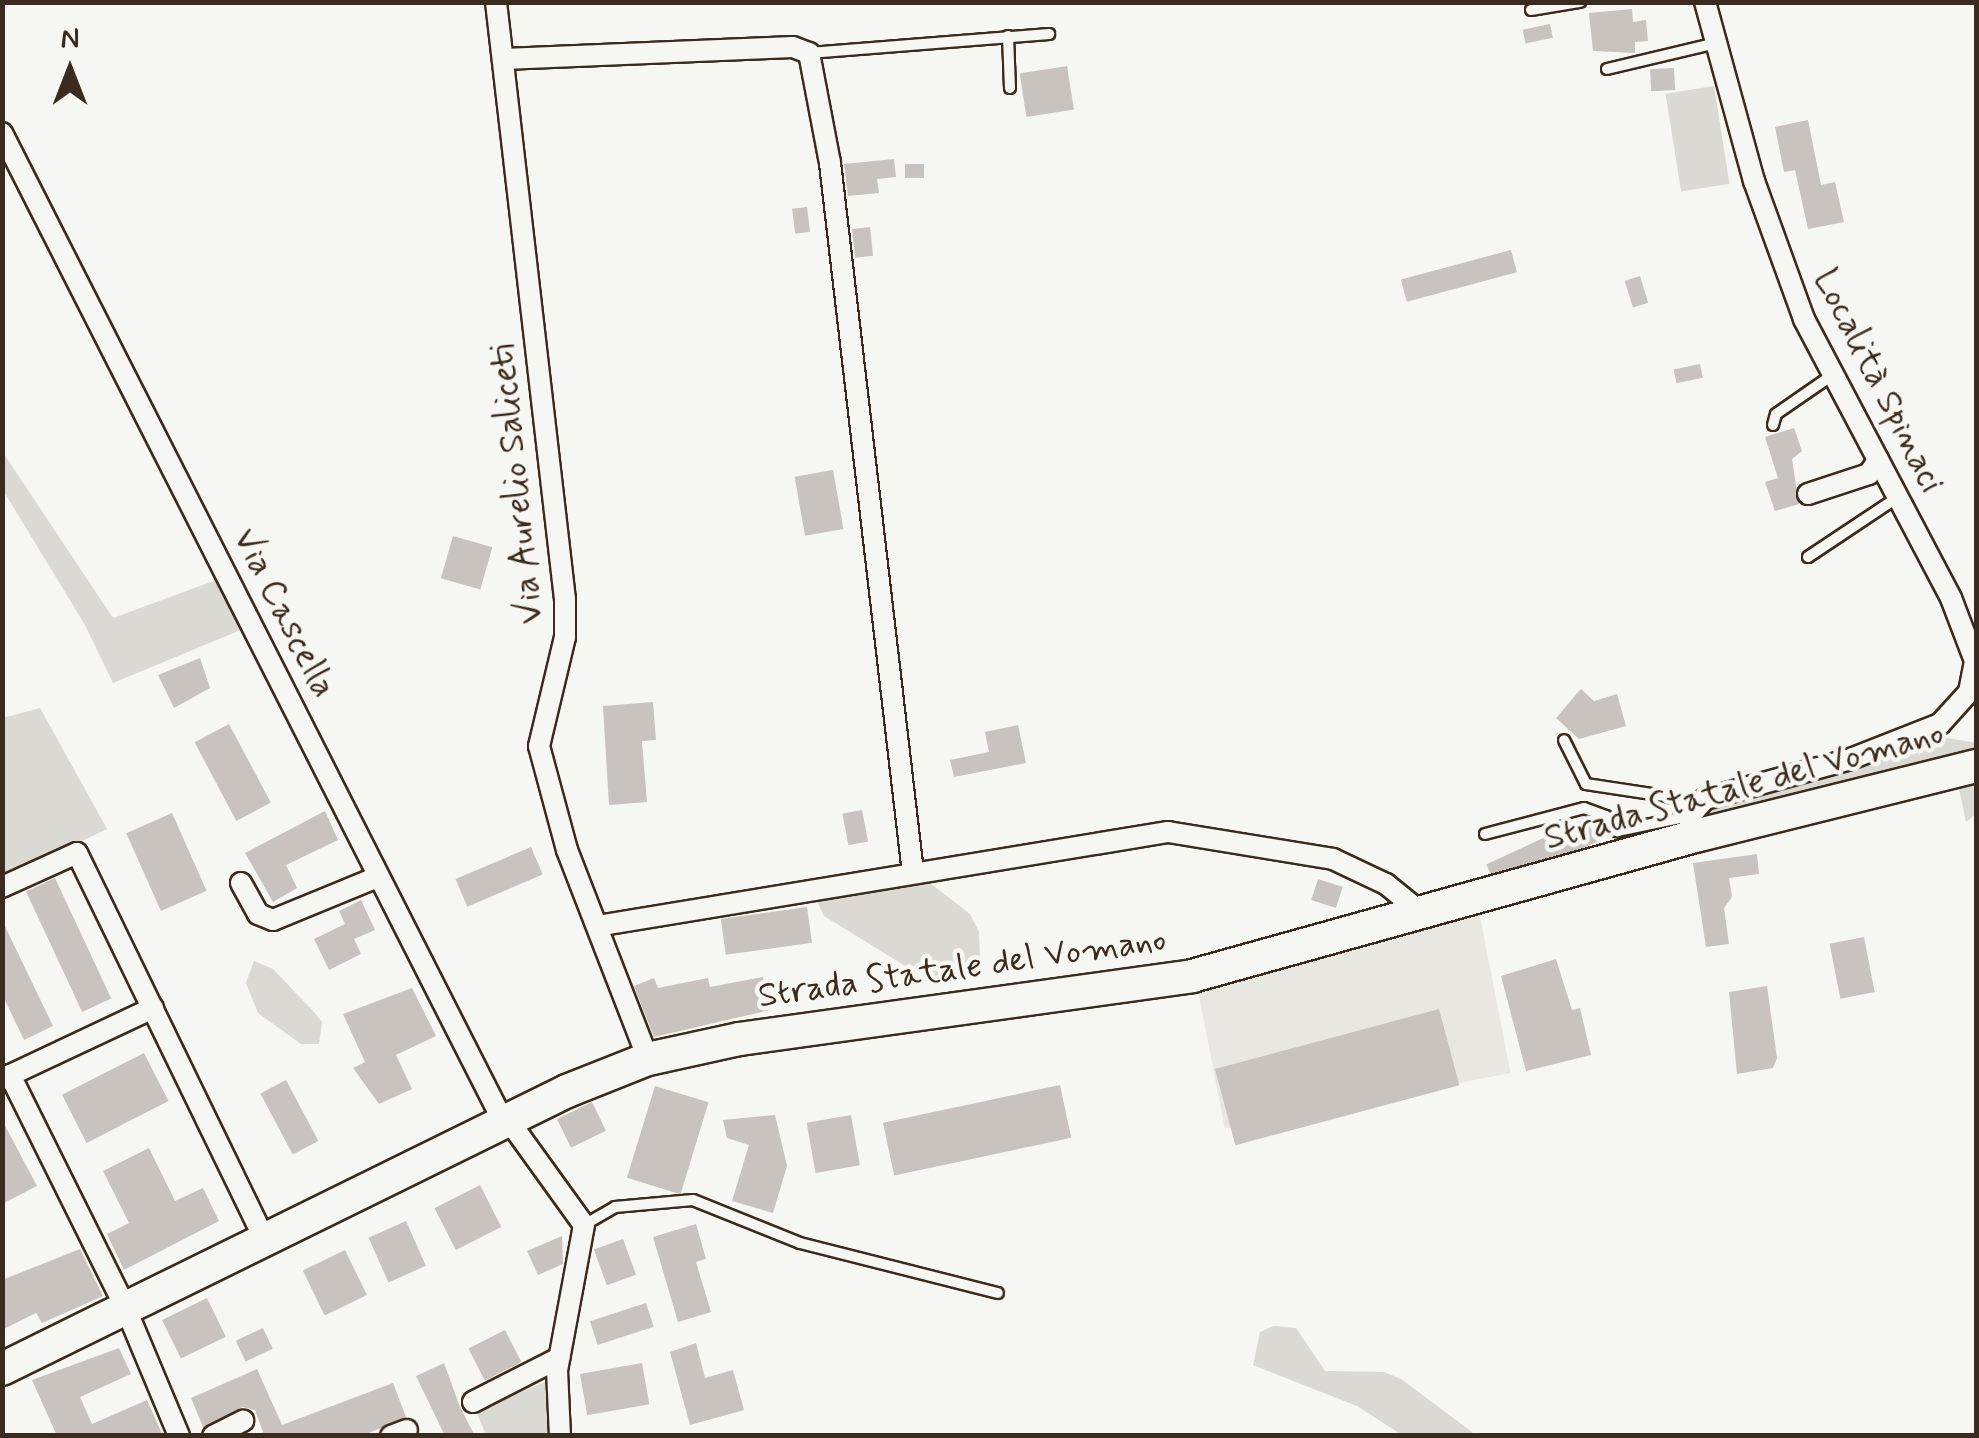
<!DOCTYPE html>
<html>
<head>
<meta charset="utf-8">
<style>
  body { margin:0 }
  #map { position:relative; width:1979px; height:1438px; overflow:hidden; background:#f6f6f2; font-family:Mynerve,sans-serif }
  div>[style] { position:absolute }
  .built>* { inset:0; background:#e8e7e2; transform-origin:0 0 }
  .green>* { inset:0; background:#dad9d3; transform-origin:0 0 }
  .building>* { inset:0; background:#c8c3be; transform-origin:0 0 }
  .roads { filter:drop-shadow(2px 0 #3b2a1e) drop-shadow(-2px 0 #3b2a1e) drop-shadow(0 2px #3b2a1e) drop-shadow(0 -2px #3b2a1e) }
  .lane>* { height:10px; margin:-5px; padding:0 5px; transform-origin:5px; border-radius:5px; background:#f6f6f2 }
  .street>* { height:20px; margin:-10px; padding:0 10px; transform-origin:10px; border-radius:10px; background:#f6f6f2 }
  .primary>* { height:32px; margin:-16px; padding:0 16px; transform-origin:16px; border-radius:16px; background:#f6f6f2 }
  span { translate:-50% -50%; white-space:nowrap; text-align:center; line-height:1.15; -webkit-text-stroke:9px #f6f6f2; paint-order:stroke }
  .street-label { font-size:35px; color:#3b2a1e }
  .frame { position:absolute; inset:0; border:5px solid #3b2a1e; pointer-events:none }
  .north { position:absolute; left:20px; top:20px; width:100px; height:100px; -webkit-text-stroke:8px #f6f6f2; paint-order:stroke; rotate:0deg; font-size:28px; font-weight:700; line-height:40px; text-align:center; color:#3b2a1e }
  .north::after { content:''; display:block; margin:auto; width:35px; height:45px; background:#3b2a1e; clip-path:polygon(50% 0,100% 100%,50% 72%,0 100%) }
</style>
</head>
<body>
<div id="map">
  <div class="built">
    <i style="left:1479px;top:911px;width:165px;height:291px;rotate:79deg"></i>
  </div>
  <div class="green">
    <i style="left:1714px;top:86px;width:99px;height:49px;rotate:81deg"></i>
    <i style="clip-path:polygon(2px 451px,113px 618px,219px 579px,248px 627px,113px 683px,85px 625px,3px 490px)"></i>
    <i style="clip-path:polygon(40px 708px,107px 829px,3px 879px,3px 718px)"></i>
    <i style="clip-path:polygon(1937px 736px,1976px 743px,1976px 751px,1704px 819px,1705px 808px)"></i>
    <i style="clip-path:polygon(1976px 777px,1976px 814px,1966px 822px,1958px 784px)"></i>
    <i style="clip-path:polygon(925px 879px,970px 914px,979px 932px,980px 958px,968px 974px,934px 978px,912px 970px,824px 916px,815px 897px)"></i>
    <i style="clip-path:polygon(254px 961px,273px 969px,314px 1012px,322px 1022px,319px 1044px,301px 1044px,258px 1013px,246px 983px)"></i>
    <i style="clip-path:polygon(1274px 1326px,1296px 1328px,1325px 1371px,1384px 1372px,1401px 1379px,1476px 1435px,1402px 1435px,1357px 1406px,1253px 1365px,1260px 1332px)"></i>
    <i style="clip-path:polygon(545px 1382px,555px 1435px,486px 1435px,476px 1411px)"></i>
  </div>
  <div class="building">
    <i style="clip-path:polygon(1632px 9px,1633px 22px,1646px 20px,1648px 41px,1635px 42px,1635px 53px,1593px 51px,1589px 13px)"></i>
    <i style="left:1550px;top:24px;width:14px;height:28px;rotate:78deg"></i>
    <i style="left:1067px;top:66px;width:44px;height:48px;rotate:81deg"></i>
    <i style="left:1674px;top:68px;width:22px;height:24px;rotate:87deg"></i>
    <i style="clip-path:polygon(1808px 120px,1821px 185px,1835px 182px,1844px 222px,1808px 229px,1795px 170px,1784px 172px,1775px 127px)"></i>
    <i style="clip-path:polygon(894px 159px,896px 177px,877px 179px,879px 193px,848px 196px,844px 164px)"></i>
    <i style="left:924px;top:164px;width:14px;height:19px;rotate:90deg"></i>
    <i style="left:807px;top:207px;width:25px;height:15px;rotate:83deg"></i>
    <i style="left:870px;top:227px;width:29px;height:18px;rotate:84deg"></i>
    <i style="left:1511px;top:250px;width:23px;height:114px;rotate:75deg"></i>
    <i style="left:1640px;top:276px;width:28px;height:16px;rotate:73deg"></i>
    <i style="left:1700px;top:364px;width:14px;height:27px;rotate:78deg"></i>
    <i style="clip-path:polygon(1794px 428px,1802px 451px,1792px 459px,1799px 504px,1775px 511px,1765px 482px,1778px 478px,1765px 437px)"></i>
    <i style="left:833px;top:470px;width:60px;height:39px;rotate:80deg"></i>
    <i style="left:453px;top:536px;width:41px;height:44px;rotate:16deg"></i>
    <i style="clip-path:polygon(200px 658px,210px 688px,174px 708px,158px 675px)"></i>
    <i style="clip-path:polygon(1581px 689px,1594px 701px,1617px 694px,1626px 726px,1579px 739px,1556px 718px)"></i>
    <i style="clip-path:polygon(653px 702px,656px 740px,642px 741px,647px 802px,609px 805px,603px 706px)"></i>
    <i style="left:229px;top:724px;width:89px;height:39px;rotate:62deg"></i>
    <i style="clip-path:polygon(1018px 725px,1026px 763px,954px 777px,950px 760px,989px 752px,985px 732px)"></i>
    <i style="left:862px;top:810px;width:32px;height:20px;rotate:79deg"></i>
    <i style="clip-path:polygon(325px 811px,338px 840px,286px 865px,297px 888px,273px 902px,245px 853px)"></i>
    <i style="left:172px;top:813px;width:85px;height:50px;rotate:66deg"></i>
    <i style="left:1586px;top:818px;width:26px;height:110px;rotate:65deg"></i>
    <i style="left:531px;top:847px;width:30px;height:82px;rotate:67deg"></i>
    <i style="clip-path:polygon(1757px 854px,1759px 874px,1729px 878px,1732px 897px,1724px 908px,1729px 944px,1706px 947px,1693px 863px)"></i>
    <i style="left:55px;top:878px;width:133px;height:32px;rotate:65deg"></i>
    <i style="left:1318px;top:879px;width:26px;height:22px;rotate:18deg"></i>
    <i style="clip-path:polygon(361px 900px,375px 930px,354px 939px,361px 954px,329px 970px,314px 939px,345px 924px,339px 911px)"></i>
    <i style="left:807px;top:907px;width:36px;height:87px;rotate:82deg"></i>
    <i style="clip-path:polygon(2px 920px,53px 1026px,24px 1040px,2px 994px)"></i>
    <i style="left:1864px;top:937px;width:56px;height:35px;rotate:79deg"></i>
    <i style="clip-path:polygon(1556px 959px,1572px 1010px,1580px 1008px,1591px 1055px,1526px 1071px,1501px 976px)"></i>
    <i style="clip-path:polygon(763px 977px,770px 1010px,654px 1037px,634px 986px,654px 978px,658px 988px,708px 978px,710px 987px)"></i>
    <i style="clip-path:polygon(1767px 986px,1777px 1058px,1773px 1068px,1737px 1074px,1729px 992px)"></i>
    <i style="clip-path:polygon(412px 988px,436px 1036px,396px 1055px,412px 1089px,379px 1104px,353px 1068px,365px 1062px,343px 1014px)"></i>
    <i style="left:1439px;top:1009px;width:79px;height:232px;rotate:75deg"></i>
    <i style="left:144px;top:1053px;width:54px;height:92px;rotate:63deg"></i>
    <i style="left:286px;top:1080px;width:69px;height:29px;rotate:62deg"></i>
    <i style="left:1060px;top:1085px;width:54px;height:181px;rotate:78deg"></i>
    <i style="left:655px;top:1086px;width:56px;height:96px;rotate:17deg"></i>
    <i style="left:592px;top:1102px;width:32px;height:39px;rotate:64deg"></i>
    <i style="clip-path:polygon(775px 1115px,787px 1166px,773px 1213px,732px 1201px,749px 1145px,727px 1138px,723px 1120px)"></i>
    <i style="left:851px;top:1115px;width:51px;height:45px;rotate:80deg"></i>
    <i style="clip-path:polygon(2px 1120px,37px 1186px,2px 1204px)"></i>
    <i style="clip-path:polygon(149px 1148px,175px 1201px,203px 1188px,219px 1221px,124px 1270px,107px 1234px,129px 1223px,103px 1171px)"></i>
    <i style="left:480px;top:1185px;width:47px;height:51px;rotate:63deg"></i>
    <i style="left:406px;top:1221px;width:49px;height:41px;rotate:66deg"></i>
    <i style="clip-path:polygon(696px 1224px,706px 1259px,696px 1262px,711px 1312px,678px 1322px,653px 1237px)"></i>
    <i style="clip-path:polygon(562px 1236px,563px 1264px,538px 1275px,527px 1251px)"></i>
    <i style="left:623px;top:1239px;width:38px;height:31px;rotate:70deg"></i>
    <i style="clip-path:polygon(80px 1249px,103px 1296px,42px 1323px,36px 1313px,2px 1330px,2px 1280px)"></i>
    <i style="left:345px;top:1250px;width:50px;height:47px;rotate:64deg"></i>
    <i style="left:207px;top:1298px;width:43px;height:50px;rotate:64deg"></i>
    <i style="left:646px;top:1303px;width:25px;height:59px;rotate:72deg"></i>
    <i style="left:263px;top:1328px;width:23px;height:30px;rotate:65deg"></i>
    <i style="left:505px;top:1330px;width:36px;height:41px;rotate:63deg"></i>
    <i style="clip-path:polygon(696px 1343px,705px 1378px,733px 1370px,744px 1410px,690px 1425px,670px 1352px)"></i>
    <i style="clip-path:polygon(119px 1348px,131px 1374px,80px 1397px,92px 1424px,147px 1400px,163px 1436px,57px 1436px,32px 1380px)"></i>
    <i style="clip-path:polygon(444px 1363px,460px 1407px,475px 1436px,445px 1436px,416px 1376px)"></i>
    <i style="left:642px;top:1363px;width:42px;height:63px;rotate:80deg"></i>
    <i style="clip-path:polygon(257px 1369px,282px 1425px,393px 1383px,406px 1417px,362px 1436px,258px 1436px,263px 1432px,255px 1410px,243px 1407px,203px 1427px,191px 1398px)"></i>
  </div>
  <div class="roads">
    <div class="lane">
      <i style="left:1531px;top:10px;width:50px;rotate:-9.3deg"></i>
      <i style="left:1008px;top:36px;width:52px;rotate:87.8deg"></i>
      <i style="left:809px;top:53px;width:241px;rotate:-4.5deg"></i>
      <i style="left:1607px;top:69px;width:112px;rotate:-13.4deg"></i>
      <i style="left:1773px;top:425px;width:11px;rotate:-75deg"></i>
      <i style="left:1776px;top:414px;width:67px;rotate:-34.6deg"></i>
      <i style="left:1808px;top:557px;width:108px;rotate:-33.7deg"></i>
      <i style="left:1485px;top:834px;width:102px;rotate:-14.7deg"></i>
      <i style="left:1584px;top:808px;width:23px;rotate:20deg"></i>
      <i style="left:1606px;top:816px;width:19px;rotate:54deg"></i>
      <i style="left:1617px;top:831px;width:75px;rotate:-11.6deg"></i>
      <i style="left:1690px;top:816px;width:15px;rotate:-113deg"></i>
      <i style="left:1684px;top:802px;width:20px;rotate:-162deg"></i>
      <i style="left:1665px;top:796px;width:80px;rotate:-171.4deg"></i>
      <i style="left:1586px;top:784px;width:49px;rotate:-116.6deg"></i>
      <i style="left:584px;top:1225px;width:36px;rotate:-30deg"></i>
      <i style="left:615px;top:1207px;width:78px;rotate:-5.1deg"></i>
      <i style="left:693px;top:1200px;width:115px;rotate:21.9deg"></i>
      <i style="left:800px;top:1243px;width:204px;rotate:14.2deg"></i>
    </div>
    <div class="street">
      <i style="left:496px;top:2px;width:601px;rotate:83.41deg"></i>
      <i style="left:565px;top:599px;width:38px;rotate:90deg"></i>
      <i style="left:565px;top:637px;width:112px;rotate:103.4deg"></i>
      <i style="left:539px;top:746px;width:108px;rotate:74.9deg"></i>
      <i style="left:567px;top:850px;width:224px;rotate:68.8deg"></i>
      <i style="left:504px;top:59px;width:289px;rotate:-2.4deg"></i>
      <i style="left:793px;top:47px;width:17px;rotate:21deg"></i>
      <i style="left:809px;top:53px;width:112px;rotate:79.2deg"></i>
      <i style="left:830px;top:163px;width:715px;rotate:83.33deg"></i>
      <i style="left:2px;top:133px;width:1110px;rotate:63.11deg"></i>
      <i style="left:1808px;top:494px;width:64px;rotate:-18.2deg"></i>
      <i style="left:1869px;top:474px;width:17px;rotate:-57deg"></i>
      <i style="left:1695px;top:836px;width:21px;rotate:-104deg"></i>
      <i style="left:1690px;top:816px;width:23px;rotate:-49deg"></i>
      <i style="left:1705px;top:799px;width:148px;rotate:-15.3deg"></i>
      <i style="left:1848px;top:760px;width:99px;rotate:-21.4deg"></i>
      <i style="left:1940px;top:724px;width:43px;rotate:-47.8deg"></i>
      <i style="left:1969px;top:692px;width:32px;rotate:-79deg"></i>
      <i style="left:1975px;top:661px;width:67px;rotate:-110.9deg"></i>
      <i style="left:1951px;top:598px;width:315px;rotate:-117.8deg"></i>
      <i style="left:1804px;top:319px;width:147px;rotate:-109.9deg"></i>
      <i style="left:1754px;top:181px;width:186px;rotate:-105.3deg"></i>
      <i style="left:241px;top:883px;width:35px;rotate:61deg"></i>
      <i style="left:258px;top:914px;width:16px;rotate:22deg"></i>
      <i style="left:273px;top:920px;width:113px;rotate:-22.3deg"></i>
      <i style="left:2px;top:887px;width:82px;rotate:-24.4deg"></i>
      <i style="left:77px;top:853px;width:432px;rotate:64.1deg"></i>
      <i style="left:597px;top:926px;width:579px;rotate:-9.35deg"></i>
      <i style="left:1168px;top:832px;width:167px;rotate:9.3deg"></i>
      <i style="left:1333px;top:859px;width:59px;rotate:25.3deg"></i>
      <i style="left:1386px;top:884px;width:48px;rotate:39deg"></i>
      <i style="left:10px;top:1075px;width:261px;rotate:63.6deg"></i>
      <i style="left:126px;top:1309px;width:138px;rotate:67.3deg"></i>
      <i style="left:2px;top:1079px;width:167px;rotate:-25.2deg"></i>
      <i style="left:509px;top:1121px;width:128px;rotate:54.2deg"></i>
      <i style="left:584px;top:1225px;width:147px;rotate:100.5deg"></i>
      <i style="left:557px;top:1370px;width:66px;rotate:87.4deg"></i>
      <i style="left:473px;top:1402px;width:97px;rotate:-27.1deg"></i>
      <i style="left:213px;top:1436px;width:34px;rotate:-27deg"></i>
      <i style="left:391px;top:1436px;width:17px;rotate:-21deg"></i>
    </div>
    <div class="primary">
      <i style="left:2px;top:1369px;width:630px;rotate:-26.2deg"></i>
      <i style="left:567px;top:1091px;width:87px;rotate:-21.6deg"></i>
      <i style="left:648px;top:1059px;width:94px;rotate:-12.3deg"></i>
      <i style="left:740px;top:1039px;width:456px;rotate:-7.9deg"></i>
      <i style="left:1192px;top:976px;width:522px;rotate:-15.55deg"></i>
      <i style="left:1695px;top:836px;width:290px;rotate:-14deg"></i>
    </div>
  </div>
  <div class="street-label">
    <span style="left:1878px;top:381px;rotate:63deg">Località Spinaci</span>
    <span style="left:517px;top:484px;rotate:-96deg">Via Aurelio Saliceti</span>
    <span style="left:284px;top:613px;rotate:63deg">Via Cascella</span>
    <span style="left:1744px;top:786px;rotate:-15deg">Strada Statale del Vomano</span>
    <span style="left:962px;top:968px;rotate:-8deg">Strada Statale del Vomano</span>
  </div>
  <div class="frame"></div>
  <div class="north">N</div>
</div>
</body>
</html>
